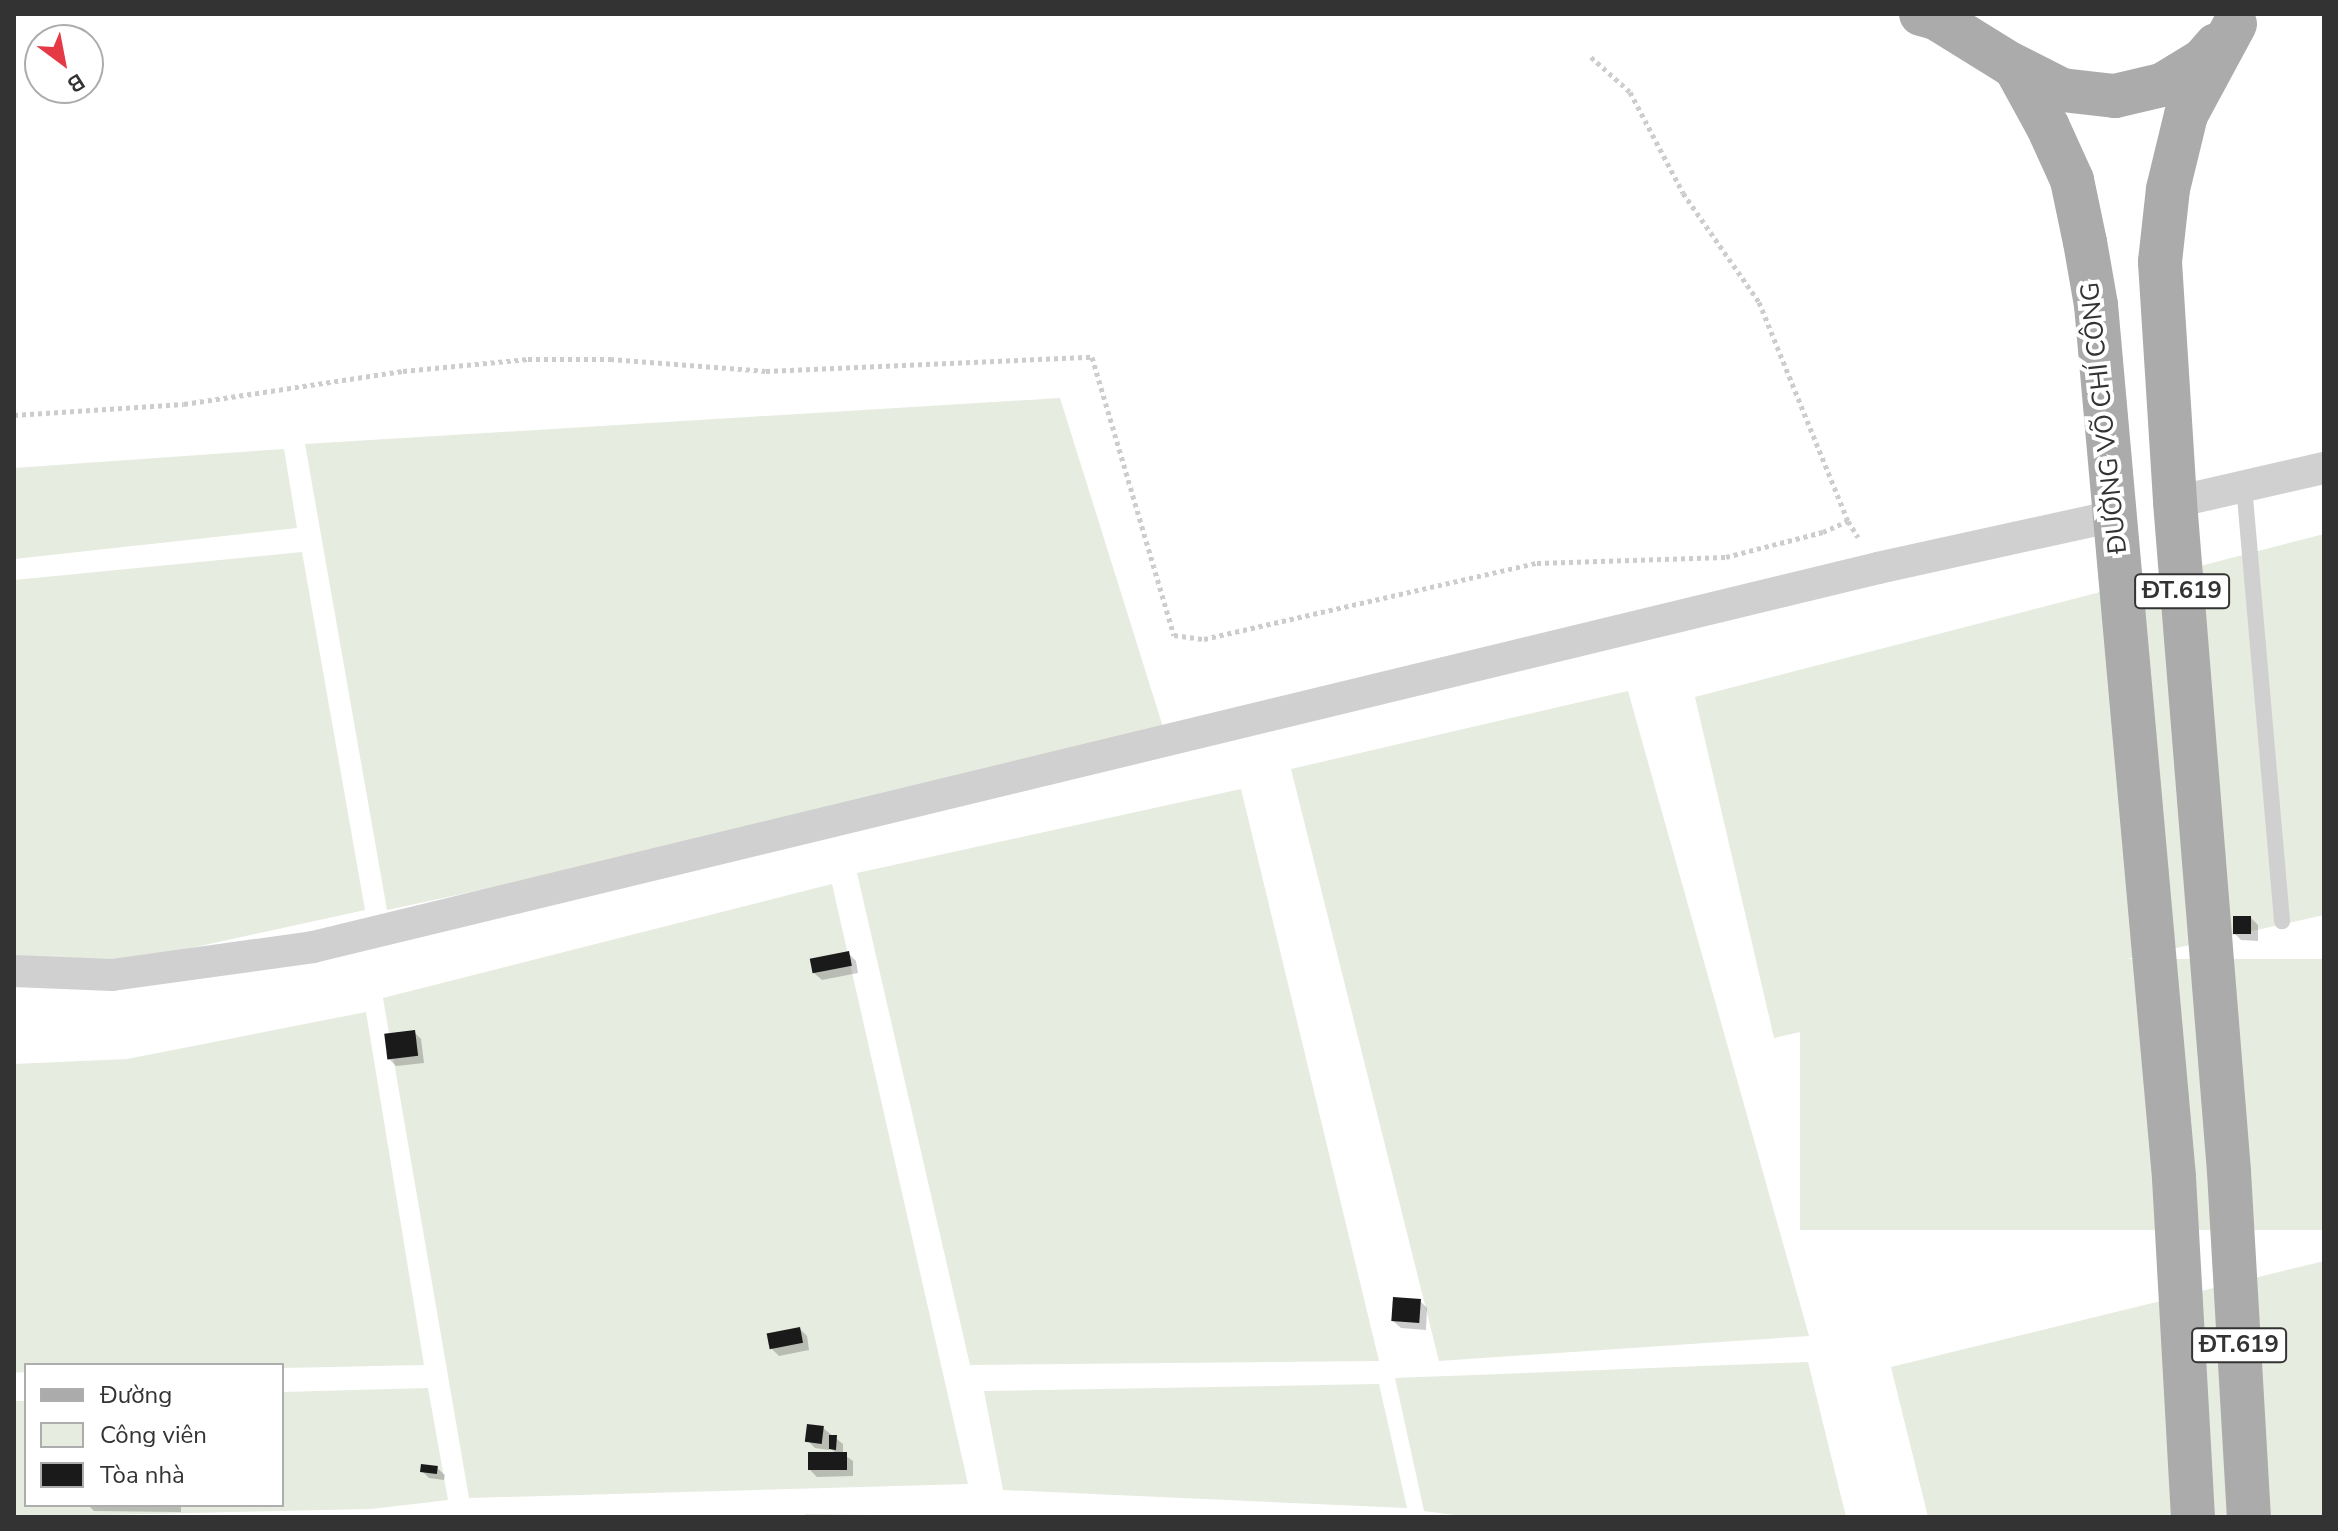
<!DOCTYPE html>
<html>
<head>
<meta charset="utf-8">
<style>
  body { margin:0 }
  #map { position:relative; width:2338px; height:1531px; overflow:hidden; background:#fff; font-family:"Nunito Sans",sans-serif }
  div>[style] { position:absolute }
  .green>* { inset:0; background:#e6ecdf; transform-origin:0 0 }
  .shadow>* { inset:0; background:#0003 }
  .building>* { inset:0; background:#1a1a1a; transform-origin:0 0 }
  .path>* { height:5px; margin-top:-2.5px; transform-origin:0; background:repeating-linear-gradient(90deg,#cdcdcd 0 4px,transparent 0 8px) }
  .lane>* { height:16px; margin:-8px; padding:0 8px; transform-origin:8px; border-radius:8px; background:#d0d0d0 }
  .street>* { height:32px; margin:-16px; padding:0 16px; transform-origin:16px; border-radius:16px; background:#d0d0d0 }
  .primary>* { height:44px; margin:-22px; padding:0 22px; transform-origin:22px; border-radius:22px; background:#ababab }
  span { translate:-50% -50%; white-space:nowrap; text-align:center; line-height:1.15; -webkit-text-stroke:8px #fff; paint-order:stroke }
  .shield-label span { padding:2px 6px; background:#fff; border:2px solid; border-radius:6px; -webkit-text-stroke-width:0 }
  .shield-label { font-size:24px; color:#333; font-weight:700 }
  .street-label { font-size:26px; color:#333 }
  .frame { position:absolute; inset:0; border:16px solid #333; pointer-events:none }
  .legend { position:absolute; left:24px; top:1363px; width:260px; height:144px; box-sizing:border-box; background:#fff; border:2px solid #adadad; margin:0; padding:10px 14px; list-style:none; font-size:24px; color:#333 }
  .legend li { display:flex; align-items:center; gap:16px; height:40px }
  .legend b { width:40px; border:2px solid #adadad }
  .north { position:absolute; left:24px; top:24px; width:80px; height:80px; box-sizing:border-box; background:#fff; border:2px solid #adadad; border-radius:50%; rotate:148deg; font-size:22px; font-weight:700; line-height:32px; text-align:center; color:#333 }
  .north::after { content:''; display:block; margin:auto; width:28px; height:36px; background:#e63946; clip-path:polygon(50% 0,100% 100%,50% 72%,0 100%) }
</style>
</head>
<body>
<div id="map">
  <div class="green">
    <i style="clip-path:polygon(1060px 398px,1168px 743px,387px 910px,305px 444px)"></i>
    <i style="clip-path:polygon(284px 449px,297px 528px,14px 559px,14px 468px)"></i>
    <i style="clip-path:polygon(2324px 534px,2324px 915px,1774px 1038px,1695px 697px)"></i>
    <i style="clip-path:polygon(302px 552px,365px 910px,91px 970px,14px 962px,14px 580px)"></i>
    <i style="clip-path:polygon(1628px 691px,1809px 1336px,1439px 1361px,1291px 769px)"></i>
    <i style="clip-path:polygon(1241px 789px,1379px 1361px,970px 1365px,857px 873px)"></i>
    <i style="clip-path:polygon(832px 884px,968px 1484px,469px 1498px,383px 998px)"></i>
    <i style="left:2324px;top:959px;width:271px;height:524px;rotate:90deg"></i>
    <i style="clip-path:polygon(366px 1012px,424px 1365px,282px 1368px,282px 1365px,26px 1365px,26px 1372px,14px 1373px,14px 1064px,127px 1059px)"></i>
    <i style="clip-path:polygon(2324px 1261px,2324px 1517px,1928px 1517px,1891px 1367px)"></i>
    <i style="clip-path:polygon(1808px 1362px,1846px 1517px,1470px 1517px,1424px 1511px,1395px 1378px)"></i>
    <i style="clip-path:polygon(1379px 1384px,1407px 1508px,1003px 1490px,984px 1391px)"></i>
    <i style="clip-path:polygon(428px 1388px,448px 1500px,371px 1509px,14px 1517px,14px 1401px,26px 1401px,26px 1505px,282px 1505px,282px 1392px)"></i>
    <i style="clip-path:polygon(805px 1514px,935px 1516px,805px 1517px)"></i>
  </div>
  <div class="shadow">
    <i style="clip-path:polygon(2251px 918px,2258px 925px,2258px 941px,2241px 940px,2234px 933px)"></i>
    <i style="clip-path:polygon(848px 953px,856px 961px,858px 973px,822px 980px,814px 973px)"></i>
    <i style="clip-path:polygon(414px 1032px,421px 1039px,424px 1063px,396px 1066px,389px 1059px)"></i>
    <i style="clip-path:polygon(1420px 1301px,1427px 1308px,1426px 1330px,1401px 1328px,1393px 1321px)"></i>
    <i style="clip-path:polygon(800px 1329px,807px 1336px,809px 1350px,779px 1356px,772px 1349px)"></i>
    <i style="clip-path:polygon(823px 1428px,843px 1444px,843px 1454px,853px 1461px,853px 1476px,817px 1477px,810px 1470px,837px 1454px,829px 1447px,829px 1450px,815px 1448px,808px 1441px)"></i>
    <i style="clip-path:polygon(437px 1468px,445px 1475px,444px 1480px,429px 1478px,422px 1471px)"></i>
    <i style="clip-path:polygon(88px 1505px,181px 1505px,181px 1512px,94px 1511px)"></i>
  </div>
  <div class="building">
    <i style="left:2233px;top:916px;width:18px;height:18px"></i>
    <i style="left:849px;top:951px;width:15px;height:40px;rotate:79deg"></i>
    <i style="left:415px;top:1030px;width:26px;height:31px;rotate:83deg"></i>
    <i style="left:1393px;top:1297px;width:28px;height:24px;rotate:4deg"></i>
    <i style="left:800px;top:1327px;width:16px;height:34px;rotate:79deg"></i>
    <i style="left:807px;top:1424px;width:17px;height:18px;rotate:7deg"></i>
    <i style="clip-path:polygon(829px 1435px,837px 1435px,836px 1450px,829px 1449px)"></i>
    <i style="left:808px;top:1452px;width:39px;height:18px"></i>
    <i style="left:421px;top:1464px;width:17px;height:8px;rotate:7deg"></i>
  </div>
  <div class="path">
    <i style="left:1591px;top:57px;width:52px;rotate:41.9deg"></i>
    <i style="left:1630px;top:92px;width:114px;rotate:62.3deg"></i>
    <i style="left:1683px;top:193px;width:133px;rotate:55.1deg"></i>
    <i style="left:1759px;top:302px;width:236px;rotate:67.9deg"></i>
    <i style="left:1848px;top:521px;width:19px;rotate:58deg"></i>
    <i style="left:14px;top:415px;width:170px;rotate:-3.7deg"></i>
    <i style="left:184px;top:404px;width:221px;rotate:-8.6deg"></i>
    <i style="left:403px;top:371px;width:126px;rotate:-5.5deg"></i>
    <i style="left:528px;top:359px;width:82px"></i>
    <i style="left:610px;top:359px;width:156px;rotate:4.4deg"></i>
    <i style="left:766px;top:371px;width:326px;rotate:-2.5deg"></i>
    <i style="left:1092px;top:357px;width:290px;rotate:73.6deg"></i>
    <i style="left:1174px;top:635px;width:30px;rotate:8deg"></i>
    <i style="left:1204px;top:639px;width:342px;rotate:-12.9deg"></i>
    <i style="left:1537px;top:563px;width:189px;rotate:-1.8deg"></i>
    <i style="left:1726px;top:557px;width:100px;rotate:-14.5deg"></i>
    <i style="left:1823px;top:532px;width:27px;rotate:-24deg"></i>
  </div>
  <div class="lane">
    <i style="left:2244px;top:486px;width:437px;rotate:85deg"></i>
  </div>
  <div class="street">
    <i style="left:2175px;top:502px;width:153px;rotate:-12.9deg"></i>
    <i style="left:14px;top:971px;width:98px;rotate:2.3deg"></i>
    <i style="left:112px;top:975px;width:203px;rotate:-7.9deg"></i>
    <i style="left:313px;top:947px;width:1610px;rotate:-13.61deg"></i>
    <i style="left:1878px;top:568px;width:242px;rotate:-12.4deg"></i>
  </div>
  <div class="primary">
    <i style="left:1921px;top:14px;width:16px;rotate:15deg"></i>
    <i style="left:1936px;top:18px;width:93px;rotate:31.8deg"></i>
    <i style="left:2015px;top:67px;width:68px;rotate:61.2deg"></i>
    <i style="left:2048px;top:127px;width:58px;rotate:65.6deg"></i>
    <i style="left:2072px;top:180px;width:63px;rotate:78.2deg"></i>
    <i style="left:2085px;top:242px;width:64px;rotate:80.1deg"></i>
    <i style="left:2096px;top:305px;width:876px;rotate:84.89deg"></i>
    <i style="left:2174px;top:1178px;width:340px;rotate:86.8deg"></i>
    <i style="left:2235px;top:24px;width:103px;rotate:118.3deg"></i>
    <i style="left:2186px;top:115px;width:76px;rotate:103.7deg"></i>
    <i style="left:2168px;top:189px;width:73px;rotate:96.3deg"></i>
    <i style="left:2160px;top:262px;width:240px;rotate:86.4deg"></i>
    <i style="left:2175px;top:502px;width:672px;rotate:85.39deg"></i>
    <i style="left:2229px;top:1172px;width:346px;rotate:86.7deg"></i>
    <i style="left:2011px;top:64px;width:57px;rotate:27deg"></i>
    <i style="left:2062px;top:90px;width:53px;rotate:6.5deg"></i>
    <i style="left:2115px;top:96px;width:48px;rotate:-13.2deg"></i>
    <i style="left:2162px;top:85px;width:48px;rotate:-31.4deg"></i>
    <i style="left:2203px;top:60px;width:20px;rotate:-49deg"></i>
  </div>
  <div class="shield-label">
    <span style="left:2182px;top:591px">ĐT.619</span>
    <span style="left:2239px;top:1345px">ĐT.619</span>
  </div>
  <div class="street-label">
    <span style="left:2104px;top:418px;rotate:-96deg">ĐƯỜNG VÕ CHÍ CÔNG</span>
  </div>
  <div class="frame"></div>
  <ul class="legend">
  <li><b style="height:10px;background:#ababab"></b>Đường</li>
  <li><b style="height:22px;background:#e6ecdf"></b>Công viên</li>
  <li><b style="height:22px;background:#1a1a1a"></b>Tòa nhà</li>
  </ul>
  <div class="north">B</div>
</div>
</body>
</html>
